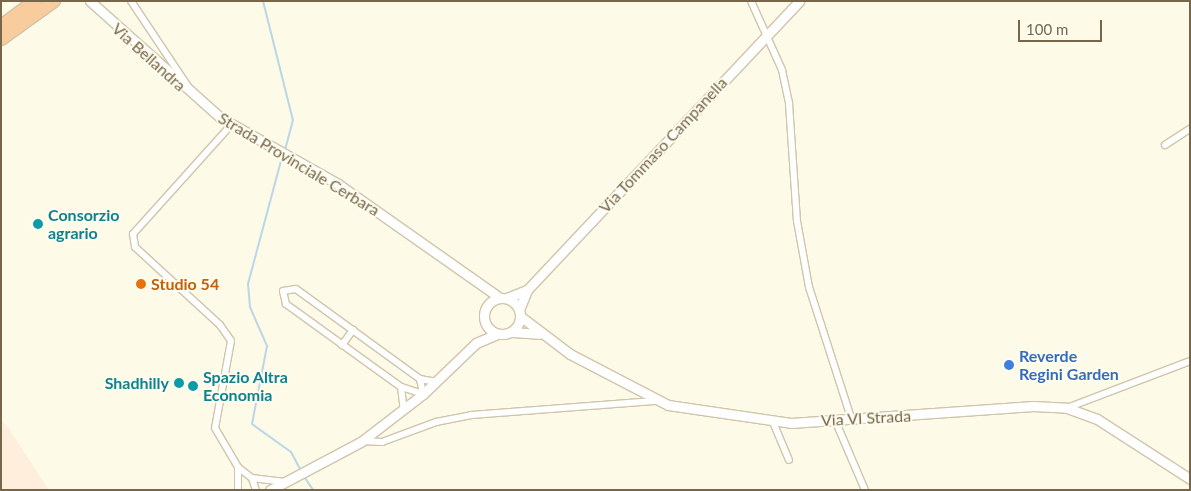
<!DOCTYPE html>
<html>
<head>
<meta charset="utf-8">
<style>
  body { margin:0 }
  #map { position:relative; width:1191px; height:491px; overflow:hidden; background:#fdfae7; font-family:Lato,sans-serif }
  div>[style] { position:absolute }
  .commercial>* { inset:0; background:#feeedb }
  .stream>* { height:2px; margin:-1px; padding:0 1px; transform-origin:1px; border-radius:1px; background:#bbd6e8 }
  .roads { filter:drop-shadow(1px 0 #d0c5ac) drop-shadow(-1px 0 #d0c5ac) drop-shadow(0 1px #d0c5ac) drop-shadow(0 -1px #d0c5ac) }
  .minor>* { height:6px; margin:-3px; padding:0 3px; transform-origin:3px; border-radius:3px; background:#fff }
  .tertiary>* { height:9px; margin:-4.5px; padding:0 4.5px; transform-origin:4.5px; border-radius:4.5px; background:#fff }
  .secondary>* { height:9px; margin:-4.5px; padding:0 4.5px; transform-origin:4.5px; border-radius:4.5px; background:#fff }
  .secondary>.ring { margin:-4.5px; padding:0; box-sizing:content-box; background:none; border:9px solid #fff; border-radius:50% }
  .motorway>* { height:12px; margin:-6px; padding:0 6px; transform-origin:6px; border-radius:6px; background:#f9cc9d }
  .dots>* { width:14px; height:14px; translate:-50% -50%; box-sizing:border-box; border:2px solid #fffdef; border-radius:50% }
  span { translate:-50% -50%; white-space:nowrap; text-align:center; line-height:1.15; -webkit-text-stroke:4px #fffdef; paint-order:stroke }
  .street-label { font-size:16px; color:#78664a }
  .culture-label { font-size:16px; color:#0d838f; font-weight:700 }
  .left { translate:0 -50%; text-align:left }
  .right { translate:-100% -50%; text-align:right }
  .food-label { font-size:16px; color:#c56008; font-weight:700 }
  .shop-label { font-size:16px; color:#366cbe; font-weight:700 }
  .frame { position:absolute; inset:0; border:2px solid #78664a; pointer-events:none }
  .scale { position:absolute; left:1018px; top:20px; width:84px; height:22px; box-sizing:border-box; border:2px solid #78664a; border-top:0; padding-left:6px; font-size:15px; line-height:18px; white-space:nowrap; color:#78664a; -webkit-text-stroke:4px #fffdef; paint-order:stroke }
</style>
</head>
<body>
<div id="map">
  <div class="commercial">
    <i style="clip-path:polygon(1px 420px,9px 429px,49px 490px,1px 490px)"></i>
  </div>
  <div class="stream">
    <i style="left:263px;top:1px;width:123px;rotate:75.9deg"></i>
    <i style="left:293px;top:120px;width:31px;rotate:105deg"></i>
    <i style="left:282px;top:157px;width:131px;rotate:105deg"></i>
    <i style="left:248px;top:284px;width:23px;rotate:85deg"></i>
    <i style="left:250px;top:307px;width:43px;rotate:66.4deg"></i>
    <i style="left:267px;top:346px;width:79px;rotate:100.9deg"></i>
    <i style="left:252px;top:424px;width:48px;rotate:35.7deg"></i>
    <i style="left:291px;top:452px;width:21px;rotate:62deg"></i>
    <i style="left:303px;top:475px;width:18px;rotate:56deg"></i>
  </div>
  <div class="roads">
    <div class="minor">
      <i style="left:131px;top:1px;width:108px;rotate:56.3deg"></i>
      <i style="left:751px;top:1px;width:76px;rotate:65.8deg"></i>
      <i style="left:782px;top:70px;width:35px;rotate:78deg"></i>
      <i style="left:789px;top:104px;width:117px;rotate:86.1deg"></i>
      <i style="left:797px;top:221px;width:67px;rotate:79.7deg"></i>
      <i style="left:809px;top:287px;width:138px;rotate:72.2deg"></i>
      <i style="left:232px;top:124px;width:148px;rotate:132deg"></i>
      <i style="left:133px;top:234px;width:13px;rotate:81deg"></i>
      <i style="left:135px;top:247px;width:115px;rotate:42.5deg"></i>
      <i style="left:220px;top:325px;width:19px;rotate:55deg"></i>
      <i style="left:231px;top:341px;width:88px;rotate:100.4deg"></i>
      <i style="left:215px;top:428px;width:45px;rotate:59.5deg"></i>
      <i style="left:238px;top:467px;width:23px;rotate:90deg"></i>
      <i style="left:1165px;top:145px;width:30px;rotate:-33deg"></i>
      <i style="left:342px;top:345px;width:19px;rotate:-54deg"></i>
      <i style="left:420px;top:379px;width:15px;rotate:79deg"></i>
      <i style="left:423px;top:394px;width:23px;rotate:-162deg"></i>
      <i style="left:401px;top:387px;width:142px;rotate:-144.2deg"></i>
      <i style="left:286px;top:304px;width:13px;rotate:-103deg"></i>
      <i style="left:283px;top:291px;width:13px;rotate:-9deg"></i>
      <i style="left:296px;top:289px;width:153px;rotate:36deg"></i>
      <i style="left:420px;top:379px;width:17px;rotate:10deg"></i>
      <i style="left:401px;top:387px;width:23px;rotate:83deg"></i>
      <i style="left:1067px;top:408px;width:132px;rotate:-20.9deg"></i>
      <i style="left:835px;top:420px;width:76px;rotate:66.8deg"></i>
      <i style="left:773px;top:422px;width:41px;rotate:67.2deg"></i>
      <i style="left:362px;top:441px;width:20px;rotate:3deg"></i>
      <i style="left:382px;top:442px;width:58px;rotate:-20.3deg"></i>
      <i style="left:436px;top:422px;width:36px;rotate:-11deg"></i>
      <i style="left:471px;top:415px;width:184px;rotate:-4.4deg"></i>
      <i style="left:239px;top:468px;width:16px;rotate:38deg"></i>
      <i style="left:252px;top:478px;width:31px;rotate:7deg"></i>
      <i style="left:252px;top:478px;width:13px;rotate:72deg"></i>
    </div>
    <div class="tertiary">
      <i style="left:507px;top:298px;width:22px;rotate:-22deg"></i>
      <i style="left:527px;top:290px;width:397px;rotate:-46.7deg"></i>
      <i style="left:519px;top:310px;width:22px;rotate:-68deg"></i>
    </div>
    <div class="secondary">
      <i style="left:90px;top:1px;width:176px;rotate:41.8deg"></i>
      <i style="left:221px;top:118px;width:134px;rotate:29.4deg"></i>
      <i style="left:338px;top:184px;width:198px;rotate:35.1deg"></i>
      <i class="ring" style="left:484px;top:298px;width:27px;height:27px"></i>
      <i style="left:520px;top:316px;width:63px;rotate:37.2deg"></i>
      <i style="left:570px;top:354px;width:110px;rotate:27.5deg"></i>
      <i style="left:668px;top:405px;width:124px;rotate:8.3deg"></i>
      <i style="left:791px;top:423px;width:243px;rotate:-4deg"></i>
      <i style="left:1033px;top:406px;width:34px;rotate:3deg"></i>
      <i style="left:1067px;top:408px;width:32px;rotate:20deg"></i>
      <i style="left:1097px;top:419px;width:111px;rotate:32.8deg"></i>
      <i style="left:512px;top:332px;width:27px;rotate:4deg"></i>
      <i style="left:270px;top:490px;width:104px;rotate:-28deg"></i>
      <i style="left:362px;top:441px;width:77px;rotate:-37.6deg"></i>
      <i style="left:423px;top:394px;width:74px;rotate:-43.9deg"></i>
      <i style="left:476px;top:343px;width:23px;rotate:-23deg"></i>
    </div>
    <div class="motorway">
      <i style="left:1px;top:26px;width:42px;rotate:-36.3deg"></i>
      <i style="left:1px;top:39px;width:65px;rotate:-35.6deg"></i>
    </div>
  </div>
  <div class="dots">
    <i style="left:38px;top:224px;background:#0f9aa8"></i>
    <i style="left:141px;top:284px;background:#e8710a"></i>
    <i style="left:1009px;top:365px;background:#3f7fe0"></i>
    <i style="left:179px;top:383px;background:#0f9aa8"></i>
    <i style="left:193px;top:386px;background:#0f9aa8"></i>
  </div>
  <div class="street-label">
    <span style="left:149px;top:57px;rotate:42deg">Via Bellandra</span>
    <span style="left:663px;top:145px;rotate:-47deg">Via Tommaso Campanella</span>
    <span style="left:299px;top:164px;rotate:31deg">Strada Provinciale Cerbara</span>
    <span style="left:866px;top:418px;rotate:-3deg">Via VI Strada</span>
  </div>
  <div class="culture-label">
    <span class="left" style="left:48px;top:224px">Consorzio<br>agrario</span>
    <span class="left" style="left:203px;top:386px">Spazio Altra<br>Economia</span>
    <span class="right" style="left:169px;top:383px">Shadhilly</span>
  </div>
  <div class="food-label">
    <span class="left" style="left:151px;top:284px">Studio 54</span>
  </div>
  <div class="shop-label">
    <span class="left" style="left:1019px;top:365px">Reverde<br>Regini Garden</span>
  </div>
  <div class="frame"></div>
  <div class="scale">100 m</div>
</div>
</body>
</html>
